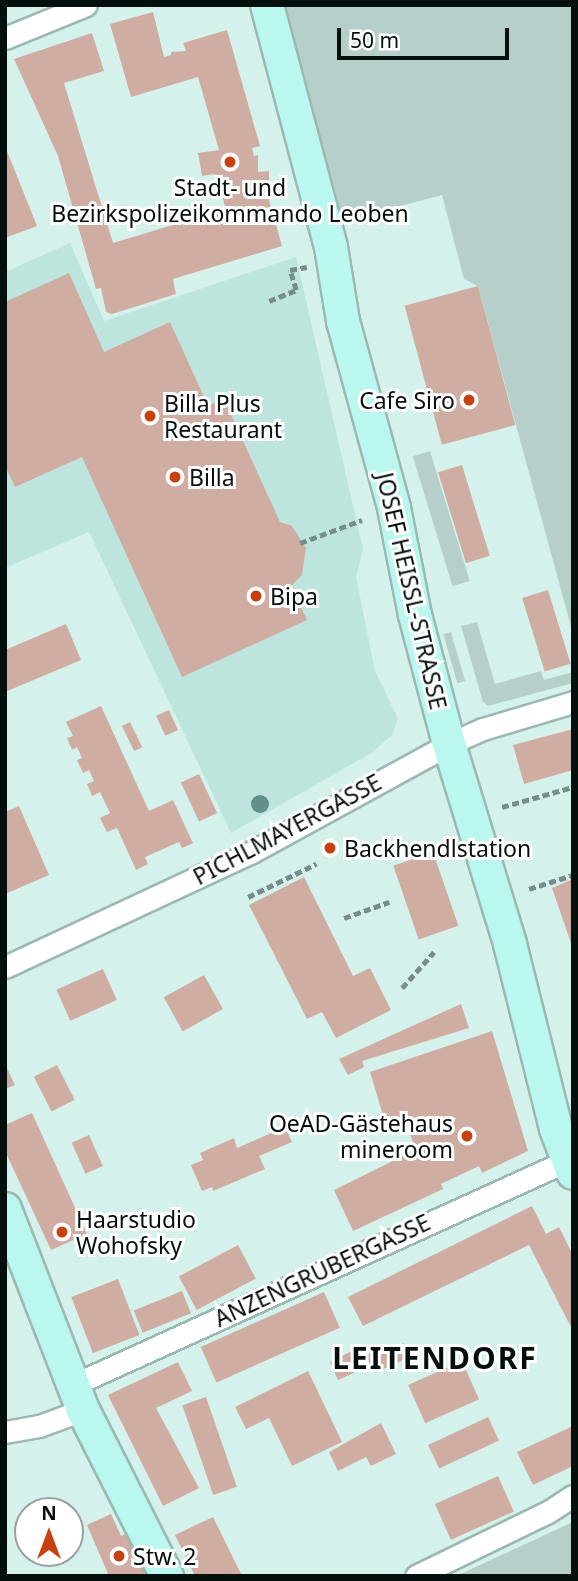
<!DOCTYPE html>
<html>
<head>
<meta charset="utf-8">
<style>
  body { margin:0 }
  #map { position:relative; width:578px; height:1581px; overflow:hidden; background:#d4f2eb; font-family:"Noto Sans",sans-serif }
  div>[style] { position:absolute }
  .built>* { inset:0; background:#bee5dd }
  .green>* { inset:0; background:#b7cfca; transform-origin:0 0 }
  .building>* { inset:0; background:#d0ada3; transform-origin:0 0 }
  .path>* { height:4.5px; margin-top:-2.25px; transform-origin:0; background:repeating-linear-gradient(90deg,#788d89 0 7px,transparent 0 10.5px) }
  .roads { filter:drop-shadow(2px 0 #9cb8b2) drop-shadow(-2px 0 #9cb8b2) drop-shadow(0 2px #9cb8b2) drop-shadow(0 -2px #9cb8b2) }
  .street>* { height:21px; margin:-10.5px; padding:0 10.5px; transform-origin:10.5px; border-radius:10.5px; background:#fff }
  .secondary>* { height:32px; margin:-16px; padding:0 16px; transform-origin:16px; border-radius:16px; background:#b9f7ef }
  .trees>* { width:18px; height:18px; margin:-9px; border-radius:50%; background:#609089 }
  .dots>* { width:19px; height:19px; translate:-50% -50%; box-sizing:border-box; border:4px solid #fff; border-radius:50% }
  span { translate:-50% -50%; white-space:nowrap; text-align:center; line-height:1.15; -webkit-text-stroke:6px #fff; paint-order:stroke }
  .poi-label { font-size:23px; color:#050f0d }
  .right { translate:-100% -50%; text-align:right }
  .left { translate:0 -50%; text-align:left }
  .street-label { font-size:23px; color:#050f0d }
  .district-label { font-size:30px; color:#050f0d; font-weight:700; letter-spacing:2px }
  .frame { position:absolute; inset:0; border:7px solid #050f0d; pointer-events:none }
  .north { position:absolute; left:14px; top:1497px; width:70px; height:70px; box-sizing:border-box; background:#fff; border:2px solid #9b9f9e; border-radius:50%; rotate:0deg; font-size:19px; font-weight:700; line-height:28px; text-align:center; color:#050f0d }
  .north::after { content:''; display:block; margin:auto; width:24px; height:32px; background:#c7400f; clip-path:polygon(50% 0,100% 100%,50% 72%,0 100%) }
  .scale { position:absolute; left:337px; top:28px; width:172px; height:32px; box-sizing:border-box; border:4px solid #050f0d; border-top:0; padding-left:9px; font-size:21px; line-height:24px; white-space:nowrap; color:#050f0d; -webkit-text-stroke:5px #fff; paint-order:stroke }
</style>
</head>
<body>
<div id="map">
  <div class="built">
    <i style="clip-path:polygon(70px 243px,104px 321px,296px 257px,363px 549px,356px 577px,375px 671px,398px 719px,392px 735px,373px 752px,231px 833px,89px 532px,5px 568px,5px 272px)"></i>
  </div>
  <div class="green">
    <i style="clip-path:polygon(267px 5px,573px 5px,573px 634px,478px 286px,464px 279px,442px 195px,325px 226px)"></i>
    <i style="left:430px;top:451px;width:136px;height:18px;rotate:73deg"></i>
    <i style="clip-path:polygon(477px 622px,495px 684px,541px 671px,544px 680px,573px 672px,573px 683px,488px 706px,483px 702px,461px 626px)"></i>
    <i style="left:451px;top:632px;width:51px;height:8px;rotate:74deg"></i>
    <i style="clip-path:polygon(573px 1522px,573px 1576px,456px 1576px)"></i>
  </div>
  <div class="building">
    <i style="clip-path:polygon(153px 12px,164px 57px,171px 55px,171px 52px,186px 51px,183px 43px,227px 30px,260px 146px,252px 148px,254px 156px,258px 155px,258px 172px,269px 171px,269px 200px,282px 246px,173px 279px,176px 294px,112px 314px,106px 312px,101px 288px,96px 289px,58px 156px,14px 59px,92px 33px,104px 71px,64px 83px,113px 243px,226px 209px,215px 174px,202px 176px,198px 153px,219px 150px,198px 77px,131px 97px,110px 24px)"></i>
    <i style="clip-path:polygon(5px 146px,37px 226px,5px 238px)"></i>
    <i style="clip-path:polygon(69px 273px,104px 352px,170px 322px,208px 406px,224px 399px,280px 522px,292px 526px,306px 548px,302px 575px,291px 586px,307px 620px,182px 677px,82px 457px,15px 487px,5px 466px,5px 302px)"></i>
    <i style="left:478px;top:286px;width:144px;height:76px;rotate:75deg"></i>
    <i style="left:462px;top:465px;width:95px;height:25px;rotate:73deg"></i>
    <i style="left:548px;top:590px;width:77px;height:27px;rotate:73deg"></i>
    <i style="clip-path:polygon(66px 624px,81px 660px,5px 692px,5px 650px)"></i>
    <i style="clip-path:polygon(101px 706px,149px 811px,173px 800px,193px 843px,182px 848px,179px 842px,145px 857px,148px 864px,136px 870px,117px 828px,107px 832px,100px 818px,110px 813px,100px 792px,92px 796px,87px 784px,94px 781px,89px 770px,83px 773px,77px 760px,82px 758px,77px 747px,72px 750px,67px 738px,73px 736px,66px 722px)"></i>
    <i style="left:169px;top:710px;width:22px;height:14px;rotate:66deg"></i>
    <i style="left:130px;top:722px;width:28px;height:9px;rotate:64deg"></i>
    <i style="clip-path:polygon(573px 729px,573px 770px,524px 784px,513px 745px)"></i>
    <i style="left:199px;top:774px;width:43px;height:20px;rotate:65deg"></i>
    <i style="clip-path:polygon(19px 806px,49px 875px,5px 894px,5px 812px)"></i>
    <i style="left:433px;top:852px;width:78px;height:42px;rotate:71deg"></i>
    <i style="clip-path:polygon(304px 877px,353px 976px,370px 968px,391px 1010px,336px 1038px,322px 1012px,307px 1019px,249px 905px)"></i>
    <i style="clip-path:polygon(573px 879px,573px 946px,572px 946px,552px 888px)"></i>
    <i style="left:103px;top:969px;width:34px;height:51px;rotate:66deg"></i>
    <i style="left:204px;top:975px;width:39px;height:46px;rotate:61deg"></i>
    <i style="clip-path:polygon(461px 1004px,469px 1028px,362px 1061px,364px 1067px,348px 1075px,339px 1059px)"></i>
    <i style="clip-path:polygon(492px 1031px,528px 1151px,482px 1173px,479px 1166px,441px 1184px,443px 1189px,353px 1231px,334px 1190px,415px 1150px,405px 1117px,385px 1122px,370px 1072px)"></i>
    <i style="clip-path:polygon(5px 1064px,15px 1085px,5px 1089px)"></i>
    <i style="left:57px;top:1065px;width:39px;height:26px;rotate:63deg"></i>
    <i style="clip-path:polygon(32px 1113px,87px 1234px,51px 1250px,5px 1151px,5px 1125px)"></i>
    <i style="clip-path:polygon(285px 1127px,292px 1142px,259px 1156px,265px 1169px,213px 1191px,212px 1187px,202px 1191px,191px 1165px,203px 1160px,200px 1153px,234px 1138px,237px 1148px)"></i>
    <i style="left:89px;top:1135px;width:34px;height:19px;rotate:66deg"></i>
    <i style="clip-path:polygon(532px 1206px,546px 1234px,559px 1227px,573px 1255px,573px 1331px,529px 1245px,363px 1326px,348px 1297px)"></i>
    <i style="left:238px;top:1245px;width:38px;height:67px;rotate:62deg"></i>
    <i style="left:118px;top:1279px;width:60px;height:50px;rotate:69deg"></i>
    <i style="left:182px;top:1291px;width:24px;height:52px;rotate:68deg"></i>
    <i style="left:324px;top:1292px;width:39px;height:135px;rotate:66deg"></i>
    <i style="clip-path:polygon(404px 1343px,410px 1357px,381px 1370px,378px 1362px,338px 1380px,330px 1362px,360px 1347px,364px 1355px,371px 1352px,374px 1357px)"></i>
    <i style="left:462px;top:1361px;width:42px;height:59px;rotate:66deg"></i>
    <i style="clip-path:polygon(178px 1362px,192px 1391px,156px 1408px,199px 1488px,163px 1506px,108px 1395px)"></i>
    <i style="clip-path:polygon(308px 1371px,342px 1442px,292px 1466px,269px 1418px,246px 1429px,235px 1407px)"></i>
    <i style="left:206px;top:1397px;width:95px;height:25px;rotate:71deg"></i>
    <i style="left:488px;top:1417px;width:26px;height:66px;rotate:65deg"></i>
    <i style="clip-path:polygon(381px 1423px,396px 1454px,371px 1466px,366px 1457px,338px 1471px,329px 1452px)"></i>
    <i style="clip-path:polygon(573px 1426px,573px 1466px,533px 1485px,517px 1452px)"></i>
    <i style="left:498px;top:1476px;width:39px;height:69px;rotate:66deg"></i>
    <i style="clip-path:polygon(111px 1514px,121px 1536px,127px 1533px,146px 1576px,109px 1576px,87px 1525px)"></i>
    <i style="clip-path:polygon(213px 1517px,242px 1576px,195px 1576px,175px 1535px)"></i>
  </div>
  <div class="path">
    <i style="left:269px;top:301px;width:29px;rotate:-22deg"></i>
    <i style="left:296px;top:290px;width:21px;rotate:-107deg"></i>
    <i style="left:290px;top:270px;width:17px;rotate:-10deg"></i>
    <i style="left:300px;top:543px;width:66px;rotate:-20.4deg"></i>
    <i style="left:502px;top:807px;width:74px;rotate:-15.7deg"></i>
    <i style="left:529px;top:889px;width:46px;rotate:-17.7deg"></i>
    <i style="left:248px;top:897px;width:76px;rotate:-25.9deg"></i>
    <i style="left:344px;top:918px;width:48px;rotate:-19.6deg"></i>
    <i style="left:402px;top:988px;width:48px;rotate:-48.4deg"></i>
  </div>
  <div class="roads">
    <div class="street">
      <i style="left:5px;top:38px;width:87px;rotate:-22.2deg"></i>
      <i style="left:5px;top:967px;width:270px;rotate:-25deg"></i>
      <i style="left:250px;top:853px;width:227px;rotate:-28.7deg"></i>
      <i style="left:449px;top:744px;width:37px;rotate:-24deg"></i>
      <i style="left:483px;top:729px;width:94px;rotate:-16.7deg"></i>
      <i style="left:73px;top:1385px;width:549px;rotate:-24.42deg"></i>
      <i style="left:5px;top:1432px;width:35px;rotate:-10deg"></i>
      <i style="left:39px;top:1426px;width:47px;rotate:-20deg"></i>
      <i style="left:416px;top:1576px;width:147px;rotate:-25.9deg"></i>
      <i style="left:548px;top:1512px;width:30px;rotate:-33deg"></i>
    </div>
    <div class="secondary">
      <i style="left:267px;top:5px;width:250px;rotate:75.2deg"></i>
      <i style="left:331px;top:247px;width:75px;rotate:80.8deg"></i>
      <i style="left:343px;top:321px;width:194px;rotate:74.7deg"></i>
      <i style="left:394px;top:508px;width:109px;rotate:78.9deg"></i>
      <i style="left:415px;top:615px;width:133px;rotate:75.2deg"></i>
      <i style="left:449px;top:744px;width:209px;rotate:73deg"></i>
      <i style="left:510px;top:944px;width:191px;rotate:76deg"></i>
      <i style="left:556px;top:1129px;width:47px;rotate:68.9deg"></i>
      <i style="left:5px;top:1209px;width:216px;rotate:68.8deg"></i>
      <i style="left:83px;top:1410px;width:186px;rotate:63.2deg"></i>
    </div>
  </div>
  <div class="trees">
    <i style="left:260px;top:804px"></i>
  </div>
  <div class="dots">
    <i style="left:230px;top:162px;background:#c7400f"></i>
    <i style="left:469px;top:400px;background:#c7400f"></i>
    <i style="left:150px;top:416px;background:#c7400f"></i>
    <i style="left:175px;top:477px;background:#c7400f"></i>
    <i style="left:256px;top:596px;background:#c7400f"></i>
    <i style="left:330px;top:848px;background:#c7400f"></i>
    <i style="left:467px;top:1136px;background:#c7400f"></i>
    <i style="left:62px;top:1232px;background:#c7400f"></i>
    <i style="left:119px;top:1556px;background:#c7400f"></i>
  </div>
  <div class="poi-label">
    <span style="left:230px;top:200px">Stadt- und<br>Bezirkspolizeikommando Leoben</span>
    <span class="right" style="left:455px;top:400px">Cafe Siro</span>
    <span class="left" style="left:164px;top:416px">Billa Plus<br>Restaurant</span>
    <span class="left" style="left:189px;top:477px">Billa</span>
    <span class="left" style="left:270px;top:596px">Bipa</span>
    <span class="left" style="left:344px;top:848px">Backhendlstation</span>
    <span class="right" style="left:453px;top:1136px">OeAD-Gästehaus<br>mineroom</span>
    <span class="left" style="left:76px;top:1232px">Haarstudio<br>Wohofsky</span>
    <span class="left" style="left:133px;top:1556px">Stw. 2</span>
  </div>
  <div class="street-label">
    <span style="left:412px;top:591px;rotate:77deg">JOSEF HEISSL-STRASSE</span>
    <span style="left:287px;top:829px;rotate:-28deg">PICHLMAYERGASSE</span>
    <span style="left:322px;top:1270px;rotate:-25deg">ANZENGRUBERGASSE</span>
  </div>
  <div class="district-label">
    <span style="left:435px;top:1358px">LEITENDORF</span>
  </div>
  <div class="frame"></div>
  <div class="north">N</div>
  <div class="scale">50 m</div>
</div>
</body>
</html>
